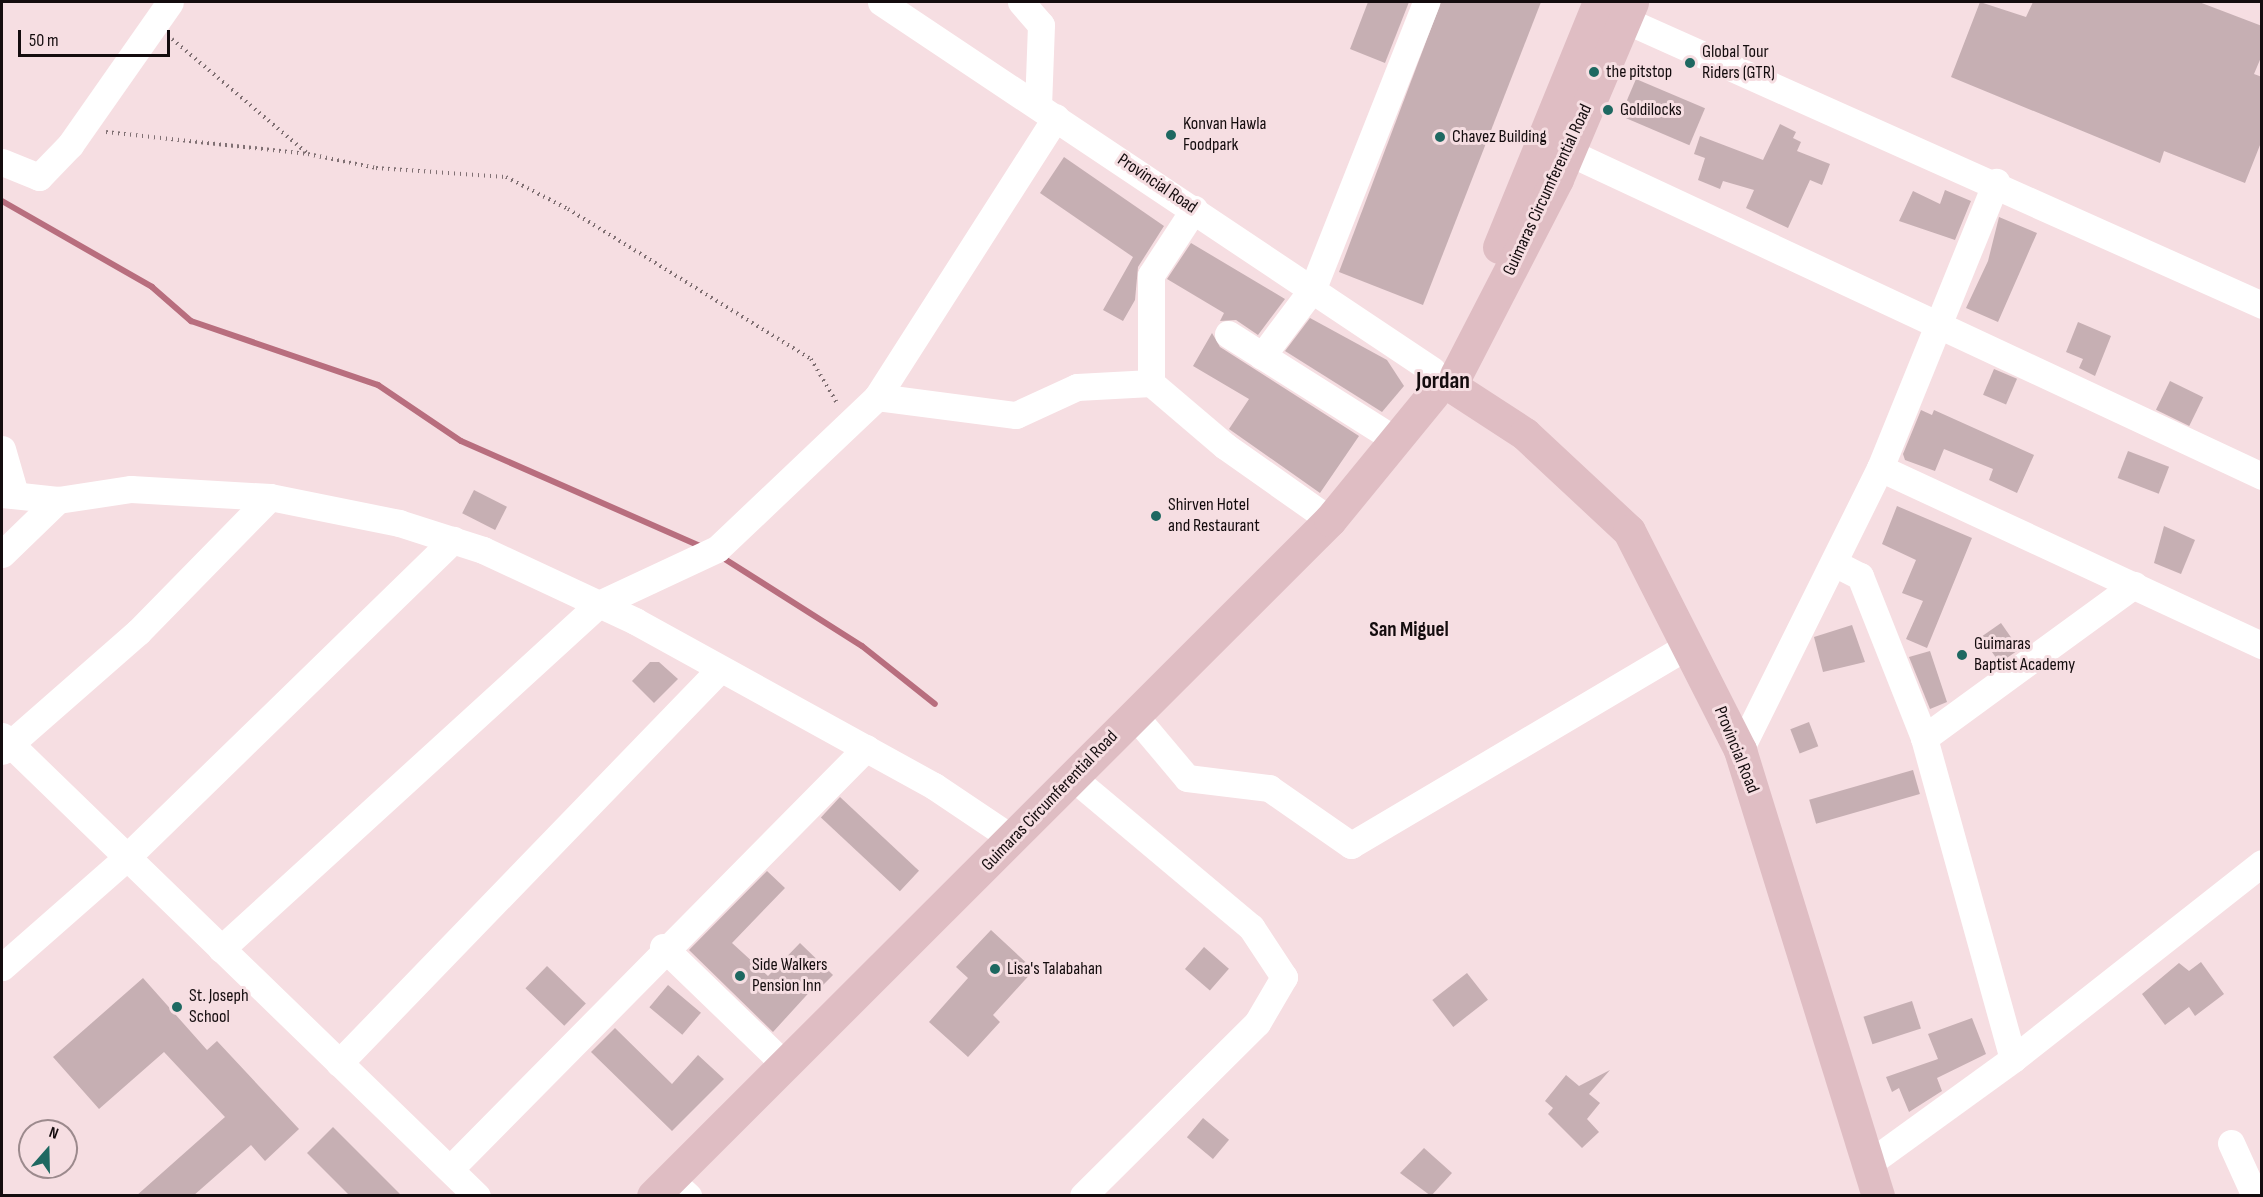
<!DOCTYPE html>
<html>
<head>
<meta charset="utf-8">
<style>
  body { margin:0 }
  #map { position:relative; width:2263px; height:1197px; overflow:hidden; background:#f6dee2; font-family:"Sofia Sans Condensed",sans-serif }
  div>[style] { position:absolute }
  .stream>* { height:6px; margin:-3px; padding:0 3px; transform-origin:3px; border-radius:3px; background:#b86e7e }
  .building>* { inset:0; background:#c6afb3; transform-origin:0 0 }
  .path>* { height:4px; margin-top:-2px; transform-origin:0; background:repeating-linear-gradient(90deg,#807073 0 1.5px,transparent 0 6px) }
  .minor>* { height:27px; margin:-13.5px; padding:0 13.5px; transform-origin:13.5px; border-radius:13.5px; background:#fff }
  .major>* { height:33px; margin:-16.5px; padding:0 16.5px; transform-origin:16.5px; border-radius:16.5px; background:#dfbdc3 }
  .dots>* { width:16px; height:16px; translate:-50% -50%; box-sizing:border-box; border:3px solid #f6dee2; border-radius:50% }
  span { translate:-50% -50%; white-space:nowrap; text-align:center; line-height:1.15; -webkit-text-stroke:6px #f6dee2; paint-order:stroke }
  .poi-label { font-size:18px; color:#140c0e }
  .left { translate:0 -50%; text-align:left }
  .street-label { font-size:18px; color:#140c0e }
  .quarter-label { font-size:21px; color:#140c0e; font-weight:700 }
  .district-label { font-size:24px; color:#140c0e; font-weight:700 }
  .frame { position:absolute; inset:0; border:3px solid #140c0e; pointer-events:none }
  .north { position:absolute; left:18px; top:1119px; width:60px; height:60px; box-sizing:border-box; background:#f6dee2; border:2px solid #9c8a8d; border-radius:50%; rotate:20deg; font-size:16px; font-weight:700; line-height:24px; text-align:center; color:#140c0e }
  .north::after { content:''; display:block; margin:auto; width:21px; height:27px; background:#1e6861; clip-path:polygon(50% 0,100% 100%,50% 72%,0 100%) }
  .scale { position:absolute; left:18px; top:30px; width:152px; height:27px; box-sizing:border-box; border:3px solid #140c0e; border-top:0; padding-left:8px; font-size:18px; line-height:21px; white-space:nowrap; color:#140c0e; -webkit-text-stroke:4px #f6dee2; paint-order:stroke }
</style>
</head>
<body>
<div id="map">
  <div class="stream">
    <i style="left:2px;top:201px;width:173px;rotate:29.8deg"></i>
    <i style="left:152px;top:287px;width:52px;rotate:41.1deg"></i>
    <i style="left:191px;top:321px;width:198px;rotate:18.9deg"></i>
    <i style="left:378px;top:385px;width:100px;rotate:34deg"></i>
    <i style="left:461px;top:441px;width:261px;rotate:23.7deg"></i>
    <i style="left:720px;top:556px;width:168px;rotate:32.4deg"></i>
    <i style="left:862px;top:646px;width:93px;rotate:38.5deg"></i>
  </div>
  <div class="building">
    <i style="clip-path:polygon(1368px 2px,1409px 2px,1385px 63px,1350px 49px)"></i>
    <i style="clip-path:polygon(1441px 2px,1541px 2px,1423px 305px,1339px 272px)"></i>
    <i style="clip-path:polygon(1980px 2px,2026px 17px,2033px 2px,2199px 2px,2262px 26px,2262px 55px,2254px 74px,2262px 77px,2262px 140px,2245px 183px,2164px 151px,2160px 163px,1951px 77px)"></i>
    <i style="left:1636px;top:79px;width:75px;height:40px;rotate:23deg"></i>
    <i style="clip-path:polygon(1780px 124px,1796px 132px,1793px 138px,1801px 142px,1797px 151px,1830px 164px,1822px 185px,1810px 180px,1788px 228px,1746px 208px,1754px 190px,1723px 181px,1720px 189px,1698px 180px,1705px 158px,1694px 154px,1700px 136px,1763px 160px)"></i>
    <i style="clip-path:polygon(1064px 157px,1164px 226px,1138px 267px,1135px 300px,1123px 321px,1103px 310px,1133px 257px,1040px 193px)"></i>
    <i style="clip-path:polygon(1945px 190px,1971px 201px,1955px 240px,1899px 221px,1913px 191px,1940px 204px)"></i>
    <i style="clip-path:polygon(1999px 217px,2037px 233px,1998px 322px,1966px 308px,1988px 261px)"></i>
    <i style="clip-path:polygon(1191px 243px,1285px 299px,1258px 335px,1236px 320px,1220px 321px,1224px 313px,1167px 279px)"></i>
    <i style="clip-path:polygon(1310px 318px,1387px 360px,1404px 386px,1382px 412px,1285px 351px)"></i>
    <i style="clip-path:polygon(2078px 322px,2111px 336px,2095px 376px,2079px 368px,2083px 359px,2066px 352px)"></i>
    <i style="clip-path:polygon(1212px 333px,1220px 347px,1359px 436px,1320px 493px,1229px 429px,1249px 399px,1193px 366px)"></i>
    <i style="left:1994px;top:369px;width:25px;height:28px;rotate:23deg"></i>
    <i style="left:2170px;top:381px;width:37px;height:32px;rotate:26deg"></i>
    <i style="clip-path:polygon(1921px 410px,1932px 415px,1934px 410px,2034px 455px,2017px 493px,1989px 480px,1993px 469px,1944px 449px,1935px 471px,1905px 460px,1903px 454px)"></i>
    <i style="left:2128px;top:451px;width:44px;height:29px;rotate:21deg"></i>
    <i style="left:474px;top:490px;width:37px;height:26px;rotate:27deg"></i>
    <i style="clip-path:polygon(1897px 506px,1972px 538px,1927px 648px,1906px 639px,1923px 601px,1902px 593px,1916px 560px,1882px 544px)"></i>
    <i style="clip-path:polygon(2164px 526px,2195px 540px,2181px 574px,2154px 563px)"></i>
    <i style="left:2001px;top:623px;width:32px;height:24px;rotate:55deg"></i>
    <i style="clip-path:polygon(1852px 625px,1865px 662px,1823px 672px,1814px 637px)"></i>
    <i style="clip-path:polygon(1930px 651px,1947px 702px,1930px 709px,1909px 657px)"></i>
    <i style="clip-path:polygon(650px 662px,659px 662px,678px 679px,654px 703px,632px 681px)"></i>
    <i style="left:1809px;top:722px;width:26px;height:20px;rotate:69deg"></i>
    <i style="left:1913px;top:770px;width:25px;height:108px;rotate:74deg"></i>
    <i style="left:840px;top:797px;width:108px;height:28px;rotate:43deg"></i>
    <i style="clip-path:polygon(767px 871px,785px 888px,732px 943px,768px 976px,800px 943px,833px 975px,819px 989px,815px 986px,773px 1032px,689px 950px)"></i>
    <i style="clip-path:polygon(991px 930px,1034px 970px,993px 1015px,1000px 1022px,968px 1057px,929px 1022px,968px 978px,956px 967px)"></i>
    <i style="left:1204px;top:947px;width:33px;height:29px;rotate:41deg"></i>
    <i style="clip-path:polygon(2201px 962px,2224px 994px,2195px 1016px,2189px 1007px,2165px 1025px,2142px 994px,2179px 963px,2189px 971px)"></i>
    <i style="left:547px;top:966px;width:54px;height:31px;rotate:44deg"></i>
    <i style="left:1467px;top:973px;width:34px;height:44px;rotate:52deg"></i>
    <i style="clip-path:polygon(143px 978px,207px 1050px,217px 1041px,299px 1129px,265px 1161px,251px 1145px,193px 1196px,136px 1196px,225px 1117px,164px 1052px,99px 1109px,53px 1057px)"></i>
    <i style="left:668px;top:985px;width:43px;height:29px;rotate:40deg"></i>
    <i style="left:1912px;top:1001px;width:29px;height:51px;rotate:72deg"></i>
    <i style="clip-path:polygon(1972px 1018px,1986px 1054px,1937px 1078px,1942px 1091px,1909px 1112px,1899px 1088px,1892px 1092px,1886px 1077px,1938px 1059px,1928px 1034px)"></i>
    <i style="clip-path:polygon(615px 1028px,672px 1084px,698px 1055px,724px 1079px,672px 1131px,591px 1052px)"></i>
    <i style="clip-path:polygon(1610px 1070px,1589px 1094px,1600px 1103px,1587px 1119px,1599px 1132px,1582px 1148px,1548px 1114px,1553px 1108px,1545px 1101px,1566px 1075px,1579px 1086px)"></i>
    <i style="left:1203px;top:1118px;width:34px;height:25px;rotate:40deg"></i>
    <i style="clip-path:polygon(333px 1127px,402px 1196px,350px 1196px,307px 1153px)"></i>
    <i style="clip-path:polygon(1424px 1148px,1452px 1173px,1431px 1196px,1400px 1173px)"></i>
  </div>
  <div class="path">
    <i style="left:172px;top:39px;width:178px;rotate:40.2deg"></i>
    <i style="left:308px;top:154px;width:69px;rotate:11.6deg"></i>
    <i style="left:376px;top:168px;width:130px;rotate:4deg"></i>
    <i style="left:506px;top:177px;width:70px;rotate:27.3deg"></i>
    <i style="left:568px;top:209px;width:286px;rotate:31.7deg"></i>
    <i style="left:811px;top:359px;width:51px;rotate:59.4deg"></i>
    <i style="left:106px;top:132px;width:203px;rotate:6.2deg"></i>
  </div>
  <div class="minor">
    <i style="left:881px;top:2px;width:663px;rotate:33.74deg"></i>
    <i style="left:1021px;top:2px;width:30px;rotate:49deg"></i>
    <i style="left:1041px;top:25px;width:80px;rotate:92.1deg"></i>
    <i style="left:1625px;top:20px;width:698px;rotate:24.1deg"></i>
    <i style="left:1568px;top:152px;width:766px;rotate:25.03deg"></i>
    <i style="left:2px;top:162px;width:40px;rotate:22deg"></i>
    <i style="left:39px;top:177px;width:45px;rotate:-45.9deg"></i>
    <i style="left:70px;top:145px;width:174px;rotate:-55deg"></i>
    <i style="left:1228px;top:334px;width:200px;rotate:32.3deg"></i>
    <i style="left:1262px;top:356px;width:85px;rotate:-53.1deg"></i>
    <i style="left:1313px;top:288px;width:308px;rotate:-68.4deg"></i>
    <i style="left:1151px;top:383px;width:108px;rotate:-90deg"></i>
    <i style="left:1151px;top:275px;width:79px;rotate:-56.9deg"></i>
    <i style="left:877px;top:397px;width:140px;rotate:7.4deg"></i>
    <i style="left:1016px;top:415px;width:67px;rotate:-24.7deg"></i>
    <i style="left:1077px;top:387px;width:74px;rotate:-3.1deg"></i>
    <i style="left:1151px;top:383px;width:97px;rotate:40.4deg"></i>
    <i style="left:1225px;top:446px;width:128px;rotate:35.2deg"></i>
    <i style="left:2px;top:449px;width:47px;rotate:73.9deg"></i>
    <i style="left:1880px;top:468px;width:421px;rotate:24.9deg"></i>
    <i style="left:2px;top:494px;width:56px;rotate:6.1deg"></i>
    <i style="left:58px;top:500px;width:74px;rotate:-8.6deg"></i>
    <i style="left:131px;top:489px;width:139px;rotate:3.3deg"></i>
    <i style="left:270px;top:497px;width:132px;rotate:11.4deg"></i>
    <i style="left:399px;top:523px;width:88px;rotate:17.8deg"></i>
    <i style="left:483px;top:550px;width:168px;rotate:25deg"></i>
    <i style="left:635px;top:621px;width:342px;rotate:28.9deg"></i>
    <i style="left:934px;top:786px;width:95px;rotate:33.9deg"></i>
    <i style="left:2px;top:554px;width:78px;rotate:-44deg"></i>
    <i style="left:1836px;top:564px;width:27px;rotate:27deg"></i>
    <i style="left:1860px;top:576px;width:174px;rotate:68.4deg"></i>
    <i style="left:1924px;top:738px;width:333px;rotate:74.5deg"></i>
    <i style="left:1134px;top:715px;width:82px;rotate:49.9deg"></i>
    <i style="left:1187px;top:778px;width:83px;rotate:7deg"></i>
    <i style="left:1269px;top:788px;width:100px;rotate:34.8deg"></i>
    <i style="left:1351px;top:845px;width:391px;rotate:-30.6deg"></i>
    <i style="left:2px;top:736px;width:661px;rotate:44.08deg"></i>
    <i style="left:1924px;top:738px;width:260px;rotate:-36.1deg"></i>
    <i style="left:1740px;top:750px;width:315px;rotate:-63.6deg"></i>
    <i style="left:1880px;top:468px;width:309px;rotate:-67.9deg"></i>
    <i style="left:2px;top:751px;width:181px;rotate:-41.2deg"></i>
    <i style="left:138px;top:632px;width:189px;rotate:-45.6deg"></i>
    <i style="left:1072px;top:777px;width:234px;rotate:40deg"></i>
    <i style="left:1251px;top:927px;width:60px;rotate:56.6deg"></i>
    <i style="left:1284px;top:977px;width:53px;rotate:120.4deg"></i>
    <i style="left:1257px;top:1023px;width:245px;rotate:135.2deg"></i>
    <i style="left:663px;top:947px;width:170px;rotate:44deg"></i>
    <i style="left:221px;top:949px;width:512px;rotate:-42.39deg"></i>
    <i style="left:599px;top:604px;width:130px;rotate:-25deg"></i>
    <i style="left:717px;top:549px;width:221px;rotate:-43.5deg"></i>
    <i style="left:877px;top:397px;width:332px;rotate:-57.4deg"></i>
    <i style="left:2px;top:967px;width:167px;rotate:-41.3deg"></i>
    <i style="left:127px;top:857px;width:455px;rotate:-44.2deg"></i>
    <i style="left:339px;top:1063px;width:548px;rotate:-45.96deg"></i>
    <i style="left:2231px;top:1143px;width:58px;rotate:65.6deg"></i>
    <i style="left:1868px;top:1164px;width:179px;rotate:-35.9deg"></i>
    <i style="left:2013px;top:1059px;width:317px;rotate:-38.2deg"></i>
    <i style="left:450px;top:1169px;width:592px;rotate:-45.34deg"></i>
    <i style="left:670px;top:1179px;width:25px;rotate:43deg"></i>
  </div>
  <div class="major">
    <i style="left:1499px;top:247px;width:265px;rotate:-67.8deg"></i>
    <i style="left:1456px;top:375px;width:220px;rotate:-62.7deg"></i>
    <i style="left:1557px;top:179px;width:192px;rotate:-67deg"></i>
    <i style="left:1456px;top:389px;width:82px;rotate:33.1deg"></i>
    <i style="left:1525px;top:434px;width:142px;rotate:43deg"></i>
    <i style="left:1629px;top:531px;width:246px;rotate:63.1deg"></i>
    <i style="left:1740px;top:750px;width:467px;rotate:72.8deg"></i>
    <i style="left:653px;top:1196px;width:957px;rotate:-44.96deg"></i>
    <i style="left:1330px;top:520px;width:163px;rotate:-50.7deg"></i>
  </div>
  <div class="dots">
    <i style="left:1690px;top:63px;background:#1e6861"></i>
    <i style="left:1594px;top:72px;background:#1e6861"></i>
    <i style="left:1608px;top:110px;background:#1e6861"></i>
    <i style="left:1171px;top:135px;background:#1e6861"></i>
    <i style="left:1440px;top:137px;background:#1e6861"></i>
    <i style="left:1156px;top:516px;background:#1e6861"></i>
    <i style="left:1962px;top:655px;background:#1e6861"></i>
    <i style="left:995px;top:969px;background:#1e6861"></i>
    <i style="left:740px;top:976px;background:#1e6861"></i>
    <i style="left:177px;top:1007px;background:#1e6861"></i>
  </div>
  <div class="poi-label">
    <span class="left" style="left:1702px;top:63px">Global Tour<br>Riders (GTR)</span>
    <span class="left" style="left:1606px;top:72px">the pitstop</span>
    <span class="left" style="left:1620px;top:110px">Goldilocks</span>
    <span class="left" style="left:1183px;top:135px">Konvan Hawla<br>Foodpark</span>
    <span class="left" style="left:1452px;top:137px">Chavez Building</span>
    <span class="left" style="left:1168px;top:516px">Shirven Hotel<br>and Restaurant</span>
    <span class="left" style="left:1974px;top:655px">Guimaras<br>Baptist Academy</span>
    <span class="left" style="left:752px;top:976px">Side Walkers<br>Pension Inn</span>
    <span class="left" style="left:1007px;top:969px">Lisa's Talabahan</span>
    <span class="left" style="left:189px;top:1007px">St. Joseph<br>School</span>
  </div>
  <div class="street-label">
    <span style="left:1157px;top:184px;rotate:34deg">Provincial Road</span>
    <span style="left:1548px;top:190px;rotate:-65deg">Guimaras Circumferential Road</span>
    <span style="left:1736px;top:750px;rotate:68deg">Provincial Road</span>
    <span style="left:1050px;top:801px;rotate:-46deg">Guimaras Circumferential Road</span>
  </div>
  <div class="quarter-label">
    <span style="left:1409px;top:630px">San Miguel</span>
  </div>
  <div class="district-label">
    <span style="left:1443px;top:381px">Jordan</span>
  </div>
  <div class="frame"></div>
  <div class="north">N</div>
  <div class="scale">50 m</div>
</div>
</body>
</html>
